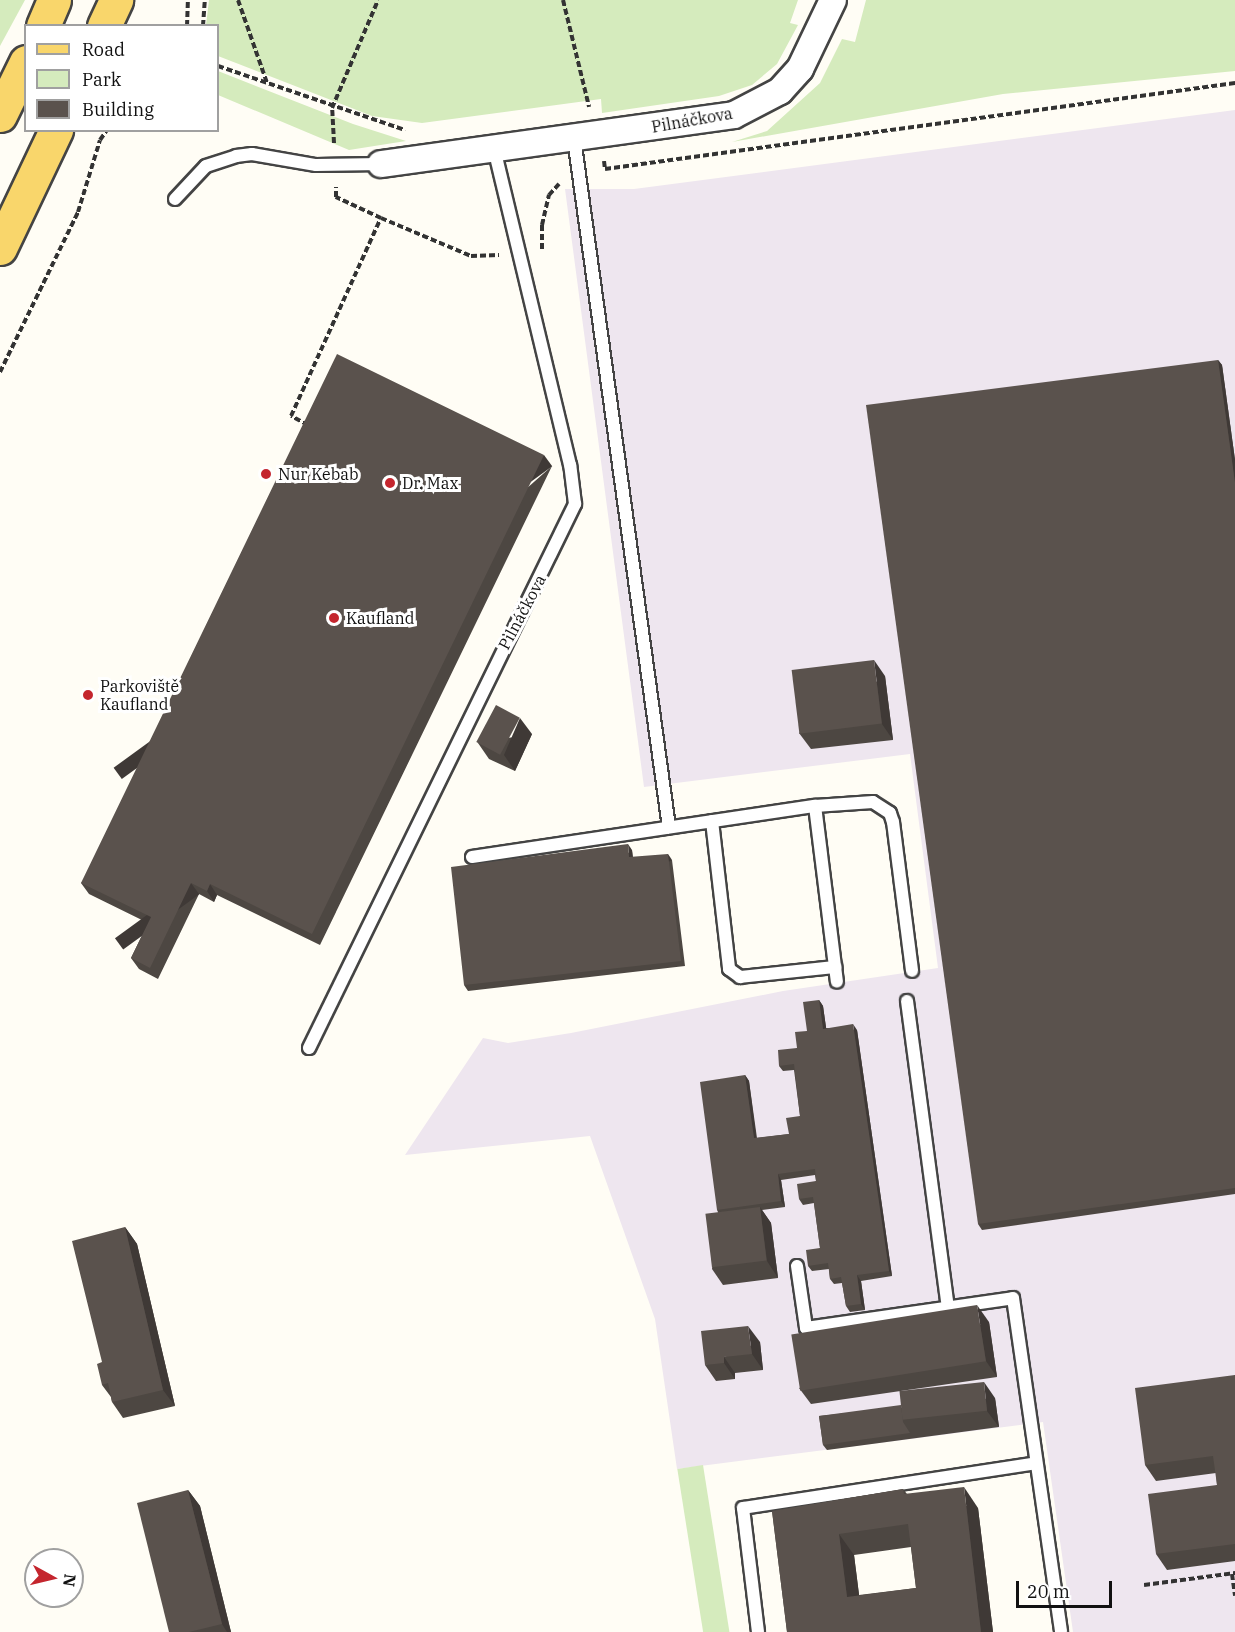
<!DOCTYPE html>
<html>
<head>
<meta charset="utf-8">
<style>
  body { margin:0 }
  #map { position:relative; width:1235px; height:1632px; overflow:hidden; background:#fffdf5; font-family:"IBM Plex Serif",serif }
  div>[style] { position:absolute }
  .industrial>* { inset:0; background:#eee6ef }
  .green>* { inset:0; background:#d5ebbd; transform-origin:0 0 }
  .path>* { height:4px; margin-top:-2px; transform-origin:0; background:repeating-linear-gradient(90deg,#333 0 6px,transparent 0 9px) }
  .roads { filter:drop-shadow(2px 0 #444) drop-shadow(-2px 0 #444) drop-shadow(0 2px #444) drop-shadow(0 -2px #444) }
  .lane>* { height:12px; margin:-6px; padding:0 6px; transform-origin:6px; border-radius:6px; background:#fff }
  .street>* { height:26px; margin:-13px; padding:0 13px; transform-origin:13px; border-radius:13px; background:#fff }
  .primary>* { height:33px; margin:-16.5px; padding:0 16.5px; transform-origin:16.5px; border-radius:16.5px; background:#f9d66b }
  .wall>* { inset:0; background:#4d4742 }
  .shaded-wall>* { inset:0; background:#3f3936; transform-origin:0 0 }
  .building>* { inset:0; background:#5a524d; transform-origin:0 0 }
  .dots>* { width:16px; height:16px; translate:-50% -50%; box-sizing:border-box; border:3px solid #fff; border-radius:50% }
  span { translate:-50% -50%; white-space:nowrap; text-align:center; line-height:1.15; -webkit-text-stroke:6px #fff; paint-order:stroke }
  .street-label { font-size:16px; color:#111 }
  .poi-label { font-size:16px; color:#111 }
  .left { translate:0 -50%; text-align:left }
  .legend { position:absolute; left:24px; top:24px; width:195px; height:108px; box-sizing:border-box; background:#fff; border:2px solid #a0a0a0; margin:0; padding:8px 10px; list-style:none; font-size:18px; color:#111 }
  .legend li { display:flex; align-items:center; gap:12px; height:30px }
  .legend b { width:30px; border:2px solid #a0a0a0 }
  .north { position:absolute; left:24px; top:1548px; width:60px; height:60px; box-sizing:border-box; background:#fff; border:2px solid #a0a0a0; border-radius:50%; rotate:98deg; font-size:16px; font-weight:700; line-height:24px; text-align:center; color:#111 }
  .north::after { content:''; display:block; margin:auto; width:21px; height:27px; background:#c4262e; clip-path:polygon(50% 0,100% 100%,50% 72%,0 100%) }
  .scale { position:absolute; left:1016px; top:1581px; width:96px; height:27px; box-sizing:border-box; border:3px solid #111; border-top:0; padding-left:8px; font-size:18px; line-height:21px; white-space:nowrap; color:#111; -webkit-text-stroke:4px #fff; paint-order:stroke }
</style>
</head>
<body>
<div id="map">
  <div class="industrial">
    <i style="clip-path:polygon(1235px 110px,1235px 1632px,1073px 1632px,1043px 1422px,677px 1469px,655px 1319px,590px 1136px,405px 1155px,483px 1038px,508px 1043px,571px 1033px,783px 991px,938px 968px,910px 754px,644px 787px,565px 189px,634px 189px)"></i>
  </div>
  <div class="green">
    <i style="clip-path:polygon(0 0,25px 0,0 46px)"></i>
    <i style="clip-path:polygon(209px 0,798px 0,790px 23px,798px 25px,777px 64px,752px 85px,719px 96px,602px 113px,601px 99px,422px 123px,372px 116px,218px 56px,218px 26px,206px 25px)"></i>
    <i style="clip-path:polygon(866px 0,1235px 0,1235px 71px,1003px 94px,732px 142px,767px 131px,820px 83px,842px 39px,855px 42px)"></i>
    <i style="clip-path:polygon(218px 71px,353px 124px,406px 141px,349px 150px,218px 95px)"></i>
    <i style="left:703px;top:1465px;width:169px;height:26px;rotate:81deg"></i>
  </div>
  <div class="path">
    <i style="left:238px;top:0;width:88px;rotate:70.7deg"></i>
    <i style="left:563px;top:0;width:110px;rotate:76.3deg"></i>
    <i style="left:187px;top:26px;width:26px;rotate:-88deg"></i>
    <i style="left:203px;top:26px;width:26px;rotate:-86deg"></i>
    <i style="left:218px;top:66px;width:198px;rotate:18.9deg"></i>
    <i style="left:334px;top:143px;width:35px;rotate:-93deg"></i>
    <i style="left:332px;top:108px;width:117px;rotate:-66.9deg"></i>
    <i style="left:604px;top:161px;width:8px;rotate:83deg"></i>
    <i style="left:605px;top:169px;width:636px;rotate:-7.77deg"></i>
    <i style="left:381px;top:218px;width:98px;rotate:22.9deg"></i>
    <i style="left:471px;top:256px;width:28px;rotate:-2deg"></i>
    <i style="left:542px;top:249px;width:24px;rotate:-90deg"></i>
    <i style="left:542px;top:225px;width:31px;rotate:-77deg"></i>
    <i style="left:549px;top:195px;width:15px;rotate:-48deg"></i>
    <i style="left:0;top:372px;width:178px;rotate:-64deg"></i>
    <i style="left:78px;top:212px;width:75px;rotate:-73deg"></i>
    <i style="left:100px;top:140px;width:12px;rotate:-55deg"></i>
    <i style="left:308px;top:425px;width:19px;rotate:-152deg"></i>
    <i style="left:291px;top:416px;width:217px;rotate:-65.6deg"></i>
    <i style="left:381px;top:218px;width:50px;rotate:-155deg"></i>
    <i style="left:336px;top:197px;width:10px;rotate:-90deg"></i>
    <i style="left:1232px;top:1574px;width:22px;rotate:82deg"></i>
    <i style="left:1144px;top:1585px;width:92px;rotate:-7.5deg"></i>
  </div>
  <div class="roads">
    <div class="lane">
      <i style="left:574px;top:138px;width:696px;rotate:82.15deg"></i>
      <i style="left:175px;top:199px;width:45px;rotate:-46.8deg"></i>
      <i style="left:206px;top:166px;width:32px;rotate:-18deg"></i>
      <i style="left:236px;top:156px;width:16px;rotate:-7deg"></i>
      <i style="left:252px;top:154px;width:65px;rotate:9.8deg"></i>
      <i style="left:316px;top:165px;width:65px;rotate:-0.9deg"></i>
      <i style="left:815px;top:806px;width:177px;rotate:82.9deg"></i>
      <i style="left:712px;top:821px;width:149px;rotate:83.4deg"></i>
      <i style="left:729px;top:969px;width:14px;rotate:36deg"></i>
      <i style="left:740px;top:977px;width:96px;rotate:-6deg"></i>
      <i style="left:472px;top:857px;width:347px;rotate:-8.5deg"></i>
      <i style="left:815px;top:806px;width:58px;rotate:-3.9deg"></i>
      <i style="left:873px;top:802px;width:20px;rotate:33deg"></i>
      <i style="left:890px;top:813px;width:9px;rotate:72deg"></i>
      <i style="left:893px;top:822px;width:150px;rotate:82.7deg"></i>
      <i style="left:907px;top:1001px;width:310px;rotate:82.4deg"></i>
      <i style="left:309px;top:1048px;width:606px;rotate:-63.94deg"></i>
      <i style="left:575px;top:504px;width:39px;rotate:-97deg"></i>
      <i style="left:570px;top:465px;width:325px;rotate:-103.5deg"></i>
      <i style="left:797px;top:1266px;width:63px;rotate:81.7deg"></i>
      <i style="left:806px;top:1328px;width:209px;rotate:-8.2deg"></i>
      <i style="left:1013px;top:1298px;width:337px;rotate:81.8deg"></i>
      <i style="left:758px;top:1632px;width:125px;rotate:-96.9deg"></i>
      <i style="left:743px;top:1508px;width:296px;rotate:-8.7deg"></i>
    </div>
    <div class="street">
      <i style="left:381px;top:164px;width:356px;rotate:-7.9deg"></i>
      <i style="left:734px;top:115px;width:52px;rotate:-27.6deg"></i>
      <i style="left:780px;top:91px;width:30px;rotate:-48deg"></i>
      <i style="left:800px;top:69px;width:76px;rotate:-64.4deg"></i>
    </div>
    <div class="primary">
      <i style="left:43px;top:26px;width:28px;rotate:-67deg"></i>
      <i style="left:104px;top:26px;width:29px;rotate:-65deg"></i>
      <i style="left:0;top:115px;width:59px;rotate:-63.9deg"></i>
      <i style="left:0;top:248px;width:131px;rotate:-64.6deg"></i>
    </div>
  </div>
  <div class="wall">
    <i style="clip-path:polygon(1218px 360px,1222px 365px,1235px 460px,1235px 1194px,982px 1230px,978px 1224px)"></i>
    <i style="clip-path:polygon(552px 466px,320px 945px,217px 895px,214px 902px,199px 894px,158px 979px,139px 969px,131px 958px,148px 923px,89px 894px,81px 883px)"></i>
    <i style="clip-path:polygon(885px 676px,893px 740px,811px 749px,799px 733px)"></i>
    <i style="clip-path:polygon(532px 734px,515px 771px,489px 759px,478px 743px)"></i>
    <i style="clip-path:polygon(632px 850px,633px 857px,672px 860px,685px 966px,468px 991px,464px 985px)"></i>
    <i style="clip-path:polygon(819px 1000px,823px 1006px,826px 1028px,857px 1030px,892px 1276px,861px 1281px,865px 1310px,850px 1312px,846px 1306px,842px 1283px,834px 1284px,830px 1279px,829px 1269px,812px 1271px,808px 1266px,820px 1248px,814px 1203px,803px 1205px,799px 1199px,816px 1181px,815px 1175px,781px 1180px,785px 1207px,762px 1210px,771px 1223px,778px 1278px,723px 1285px,712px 1269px,718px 1212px,717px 1210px,745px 1075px,749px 1081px,757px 1138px,789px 1134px,800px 1116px,794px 1070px,783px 1071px,779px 1066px,797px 1048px,807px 1031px)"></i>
    <i style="clip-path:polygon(125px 1227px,137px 1244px,175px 1406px,123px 1418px,112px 1402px,111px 1397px,102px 1385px,102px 1362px)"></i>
    <i style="clip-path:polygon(989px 1322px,997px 1377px,811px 1404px,799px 1388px)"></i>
    <i style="clip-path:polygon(760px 1342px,763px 1370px,735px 1373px,735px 1379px,716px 1381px,705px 1365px)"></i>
    <i style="clip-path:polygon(1235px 1375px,1235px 1561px,1167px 1570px,1156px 1554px,1217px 1485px,1216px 1473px,1156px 1481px,1145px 1465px)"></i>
    <i style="clip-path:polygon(995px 1398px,999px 1427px,827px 1450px,823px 1445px,819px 1416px)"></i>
    <i style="clip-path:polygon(evenodd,903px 1489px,907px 1494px,978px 1508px,993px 1632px,787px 1632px,772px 1511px,903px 1489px,911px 1547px,916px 1588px,859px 1595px,854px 1555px,911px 1547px)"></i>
    <i style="clip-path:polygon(188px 1490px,200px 1506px,231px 1632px,169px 1632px)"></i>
  </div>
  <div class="shaded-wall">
    <i style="clip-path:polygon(1218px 360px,1222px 365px,1235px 460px,1235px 483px)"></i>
    <i style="left:544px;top:455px;width:14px;height:532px;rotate:54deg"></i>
    <i style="clip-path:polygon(874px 660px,885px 676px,893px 740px,882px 724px)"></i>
    <i style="clip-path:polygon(520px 718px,532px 734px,515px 771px,504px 755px)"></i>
    <i style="clip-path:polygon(628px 844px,632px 850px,633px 863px,629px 857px)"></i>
    <i style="left:668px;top:854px;width:7px;height:108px;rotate:56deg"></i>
    <i style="left:191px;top:883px;width:14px;height:94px;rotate:54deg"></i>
    <i style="clip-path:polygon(210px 884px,217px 895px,214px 902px,207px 891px)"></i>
    <i style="clip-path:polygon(819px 1000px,823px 1006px,827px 1034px,823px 1029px)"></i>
    <i style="clip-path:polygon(853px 1024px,857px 1030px,892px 1276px,889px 1271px)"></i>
    <i style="clip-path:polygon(745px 1075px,749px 1081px,757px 1144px,754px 1138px)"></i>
    <i style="clip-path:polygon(778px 1174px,781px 1180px,785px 1207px,781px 1201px)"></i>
    <i style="clip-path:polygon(760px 1207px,771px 1223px,778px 1278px,767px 1261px)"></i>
    <i style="clip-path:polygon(125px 1227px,137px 1244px,175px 1406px,163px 1390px)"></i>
    <i style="clip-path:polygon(857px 1275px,861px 1281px,865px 1310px,861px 1304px)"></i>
    <i style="clip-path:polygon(977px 1305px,989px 1322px,997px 1377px,986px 1361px)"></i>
    <i style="clip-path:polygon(748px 1326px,760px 1342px,763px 1370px,752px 1354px)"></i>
    <i style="clip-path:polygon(724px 1357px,735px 1373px,735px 1379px,724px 1363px)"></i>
    <i style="clip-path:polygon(984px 1382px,995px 1398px,999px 1427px,987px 1411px)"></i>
    <i style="clip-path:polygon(964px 1487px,978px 1508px,993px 1632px,981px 1632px)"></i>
    <i style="clip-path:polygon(188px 1490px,200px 1506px,231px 1632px,227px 1632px,222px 1624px)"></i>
    <i style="clip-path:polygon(839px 1534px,854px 1555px,862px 1618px,847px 1597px)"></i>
  </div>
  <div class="building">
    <i style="clip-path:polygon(337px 354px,544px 455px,312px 934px,210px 884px,207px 891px,191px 883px,150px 968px,131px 958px,151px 917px,81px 883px)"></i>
    <i style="clip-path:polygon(1218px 360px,1235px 483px,1235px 1188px,978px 1224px,866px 405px)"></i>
    <i style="left:874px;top:660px;width:64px;height:83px;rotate:83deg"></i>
    <i style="left:496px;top:705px;width:27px;height:42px;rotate:28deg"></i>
    <i style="clip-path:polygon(628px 844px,629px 857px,668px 854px,681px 961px,464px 985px,451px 867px)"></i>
    <i style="clip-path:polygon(819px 1000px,823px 1029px,853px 1024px,889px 1271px,857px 1275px,861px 1304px,846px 1306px,841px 1277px,830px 1279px,828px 1263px,808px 1266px,806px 1250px,820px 1248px,813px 1197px,799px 1199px,797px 1184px,816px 1181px,815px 1169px,778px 1174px,781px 1201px,717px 1210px,700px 1082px,745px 1075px,754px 1138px,789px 1134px,786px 1118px,800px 1116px,794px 1064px,779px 1066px,778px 1050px,797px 1048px,795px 1032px,807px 1031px,803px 1002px)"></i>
    <i style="left:760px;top:1207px;width:54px;height:55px;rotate:83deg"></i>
    <i style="clip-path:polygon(125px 1227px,163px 1390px,112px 1402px,108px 1383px,102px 1385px,97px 1364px,102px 1362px,72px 1241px)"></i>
    <i style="left:977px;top:1305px;width:57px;height:188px;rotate:81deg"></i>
    <i style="clip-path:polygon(748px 1326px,752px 1354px,724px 1357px,724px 1363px,705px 1365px,701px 1331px)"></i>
    <i style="clip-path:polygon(1235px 1375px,1235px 1544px,1156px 1554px,1148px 1494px,1217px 1485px,1213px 1456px,1145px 1465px,1135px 1388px)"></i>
    <i style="left:984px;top:1382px;width:29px;height:85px;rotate:84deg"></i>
    <i style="clip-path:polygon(901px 1405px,903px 1422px,910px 1433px,823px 1445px,819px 1416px)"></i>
    <i style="clip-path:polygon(evenodd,964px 1487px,981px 1632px,787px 1632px,772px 1511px,903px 1489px,904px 1494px,964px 1487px,908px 1524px,916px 1588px,847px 1597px,839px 1534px,908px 1524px)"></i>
    <i style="clip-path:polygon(188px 1490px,222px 1624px,189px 1632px,169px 1632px,137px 1503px)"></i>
  </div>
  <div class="dots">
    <i style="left:266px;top:474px;background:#c4262e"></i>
    <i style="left:390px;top:483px;background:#c4262e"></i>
    <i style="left:334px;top:618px;background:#c4262e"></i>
    <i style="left:88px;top:695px;background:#c4262e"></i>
  </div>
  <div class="street-label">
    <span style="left:692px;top:120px;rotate:-10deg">Pilnáčkova</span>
    <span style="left:522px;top:612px;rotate:-62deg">Pilnáčkova</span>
  </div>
  <div class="poi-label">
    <span class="left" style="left:278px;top:474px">Nur Kebab</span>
    <span class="left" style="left:402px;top:483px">Dr. Max</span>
    <span class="left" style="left:346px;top:618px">Kaufland</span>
    <span class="left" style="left:100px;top:695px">Parkoviště<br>Kaufland</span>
  </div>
  <ul class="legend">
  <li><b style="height:8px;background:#f9d66b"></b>Road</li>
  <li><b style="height:16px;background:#d5ebbd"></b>Park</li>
  <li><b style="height:16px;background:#5a524d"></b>Building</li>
  </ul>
  <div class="north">N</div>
  <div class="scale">20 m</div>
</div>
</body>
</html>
